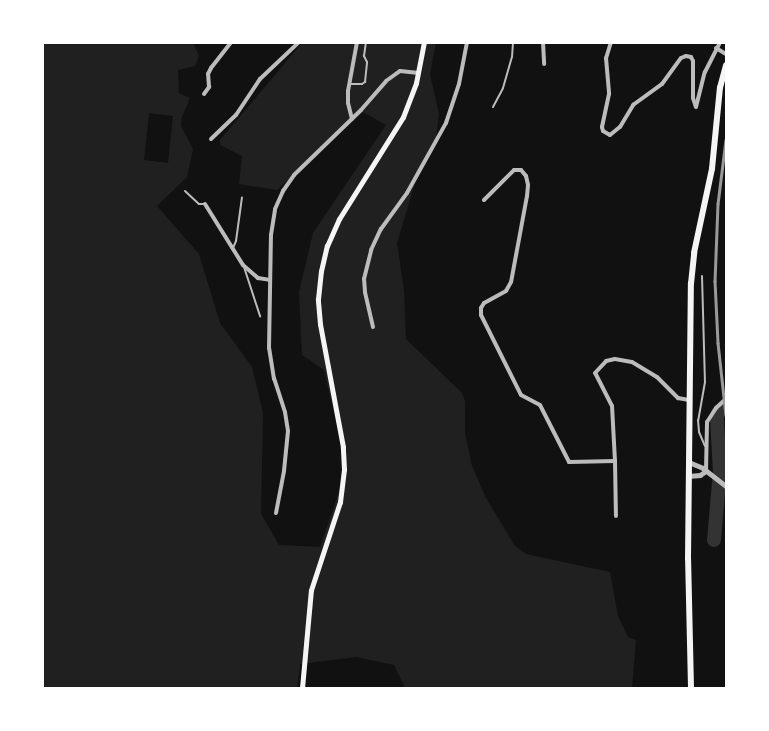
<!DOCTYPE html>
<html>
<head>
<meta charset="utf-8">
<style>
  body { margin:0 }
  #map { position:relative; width:769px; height:731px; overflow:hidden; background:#111; font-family:"Source Sans 3",sans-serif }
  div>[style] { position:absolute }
  .green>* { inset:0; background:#202020 }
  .river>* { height:14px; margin:-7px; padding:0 7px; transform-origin:7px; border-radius:7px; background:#333 }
  .service>* { height:2px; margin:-1px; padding:0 1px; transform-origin:1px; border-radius:1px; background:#bcbcbc }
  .minor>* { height:4px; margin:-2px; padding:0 2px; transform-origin:2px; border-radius:2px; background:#bcbcbc }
  .tertiary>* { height:4.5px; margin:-2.25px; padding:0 2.25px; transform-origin:2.25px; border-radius:2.25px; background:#bcbcbc }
  .secondary>* { height:5px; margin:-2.5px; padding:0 2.5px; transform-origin:2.5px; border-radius:2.5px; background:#f5f5f5 }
  .primary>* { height:5.5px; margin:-2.75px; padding:0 2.75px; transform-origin:2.75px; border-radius:2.75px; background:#f5f5f5 }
  .rail>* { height:2.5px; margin:-1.25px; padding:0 1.25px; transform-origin:1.25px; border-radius:1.25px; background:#9a9a9a }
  span { translate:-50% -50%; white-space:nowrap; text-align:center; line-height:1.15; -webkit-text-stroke:4px #fff; paint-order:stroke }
  .frame { position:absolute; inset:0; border:44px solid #fff; pointer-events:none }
</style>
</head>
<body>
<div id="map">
  <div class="green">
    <i style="clip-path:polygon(evenodd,42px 43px,193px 43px,199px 56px,195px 66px,178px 70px,179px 93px,190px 98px,182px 117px,181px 126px,193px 149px,187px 177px,157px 206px,199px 254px,220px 323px,252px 367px,263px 413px,261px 514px,279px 545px,320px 547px,347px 468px,324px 370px,302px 355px,299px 292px,313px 233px,386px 125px,363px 112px,277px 190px,239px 184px,242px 156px,220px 145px,220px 140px,302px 43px,436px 43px,430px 74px,439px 114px,435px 147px,415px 183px,397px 243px,404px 290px,406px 339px,462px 393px,465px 401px,465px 433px,472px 466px,486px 498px,515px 546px,526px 554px,610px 572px,618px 616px,628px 637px,636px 640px,632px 688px,405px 688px,394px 665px,356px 657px,300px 664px,297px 688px,43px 688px,42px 43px,149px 113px,173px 116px,168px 163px,144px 160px,149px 113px)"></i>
  </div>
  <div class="river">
    <i style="left:714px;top:540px;width:68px;rotate:-85deg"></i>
    <i style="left:720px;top:472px;width:53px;rotate:-93.2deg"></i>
    <i style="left:717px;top:419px;width:6px;rotate:-81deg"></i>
    <i style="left:718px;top:413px;width:11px;rotate:-45deg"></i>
  </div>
  <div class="service">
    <i style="left:350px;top:84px;width:12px"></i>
    <i style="left:362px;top:84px;width:4px;rotate:-34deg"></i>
    <i style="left:365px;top:82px;width:20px;rotate:-84deg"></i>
    <i style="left:367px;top:62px;width:7px;rotate:-117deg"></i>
    <i style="left:364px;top:56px;width:14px;rotate:-82deg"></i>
    <i style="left:493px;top:107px;width:21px;rotate:-62deg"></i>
    <i style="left:503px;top:88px;width:32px;rotate:-74deg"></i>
    <i style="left:512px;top:57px;width:15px;rotate:-86deg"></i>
    <i style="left:185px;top:191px;width:19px;rotate:43deg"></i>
    <i style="left:199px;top:204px;width:6px"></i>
    <i style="left:233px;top:248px;width:8px;rotate:-67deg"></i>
    <i style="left:236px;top:241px;width:44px;rotate:-82.2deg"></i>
    <i style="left:244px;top:267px;width:52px;rotate:71.9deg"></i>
    <i style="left:702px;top:276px;width:106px;rotate:88.4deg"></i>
    <i style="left:705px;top:382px;width:39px;rotate:100deg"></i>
    <i style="left:698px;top:420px;width:12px;rotate:85deg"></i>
    <i style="left:699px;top:432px;width:15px;rotate:67deg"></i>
  </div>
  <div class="minor">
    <i style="left:543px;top:42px;width:22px;rotate:87deg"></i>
    <i style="left:611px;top:42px;width:17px;rotate:107deg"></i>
    <i style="left:606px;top:58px;width:36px;rotate:85deg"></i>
    <i style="left:609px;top:94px;width:34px;rotate:102deg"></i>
    <i style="left:602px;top:127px;width:4px;rotate:76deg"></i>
    <i style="left:603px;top:131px;width:8px;rotate:30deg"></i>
    <i style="left:610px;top:135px;width:13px;rotate:-39deg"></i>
    <i style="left:620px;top:127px;width:26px;rotate:-59deg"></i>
    <i style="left:633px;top:105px;width:36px;rotate:-36deg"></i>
    <i style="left:662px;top:84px;width:32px;rotate:-54deg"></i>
    <i style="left:681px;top:58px;width:5px;rotate:-22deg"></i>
    <i style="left:686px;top:56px;width:5px;rotate:11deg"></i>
    <i style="left:691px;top:57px;width:4px;rotate:63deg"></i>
    <i style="left:693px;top:61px;width:37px;rotate:90deg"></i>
    <i style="left:693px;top:98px;width:9px;rotate:72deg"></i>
    <i style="left:696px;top:107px;width:36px;rotate:-76deg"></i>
    <i style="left:705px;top:72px;width:34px;rotate:-63deg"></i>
    <i style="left:716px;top:48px;width:12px;rotate:31deg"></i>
    <i style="left:204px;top:94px;width:9px;rotate:-54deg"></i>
    <i style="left:209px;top:87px;width:13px;rotate:-94deg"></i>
    <i style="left:208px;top:74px;width:7px;rotate:-63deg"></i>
    <i style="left:211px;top:68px;width:33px;rotate:-52deg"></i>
    <i style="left:352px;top:119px;width:16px;rotate:-104deg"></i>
    <i style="left:348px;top:103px;width:12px;rotate:-90deg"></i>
    <i style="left:348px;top:91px;width:50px;rotate:-79.6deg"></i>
    <i style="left:211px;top:139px;width:35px;rotate:-44deg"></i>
    <i style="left:236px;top:115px;width:43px;rotate:-56.3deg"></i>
    <i style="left:260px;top:79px;width:54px;rotate:-43.5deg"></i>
    <i style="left:484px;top:200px;width:42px;rotate:-45deg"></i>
    <i style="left:514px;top:170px;width:7px"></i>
    <i style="left:521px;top:170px;width:8px;rotate:50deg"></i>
    <i style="left:526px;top:176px;width:9px;rotate:77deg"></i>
    <i style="left:528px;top:185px;width:11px;rotate:95deg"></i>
    <i style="left:527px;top:196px;width:87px;rotate:100.5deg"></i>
    <i style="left:511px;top:282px;width:10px;rotate:119deg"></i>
    <i style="left:506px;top:291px;width:25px;rotate:151deg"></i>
    <i style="left:484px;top:303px;width:6px;rotate:121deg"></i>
    <i style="left:481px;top:308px;width:7px;rotate:90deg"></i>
    <i style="left:481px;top:315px;width:89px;rotate:63.4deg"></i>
    <i style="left:521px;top:395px;width:21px;rotate:28deg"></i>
    <i style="left:540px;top:405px;width:64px;rotate:63deg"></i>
    <i style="left:569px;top:462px;width:46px;rotate:-1.2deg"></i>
    <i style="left:615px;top:461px;width:55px;rotate:-93.1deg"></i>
    <i style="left:612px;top:406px;width:37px;rotate:-117deg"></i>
    <i style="left:595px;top:373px;width:16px;rotate:-47deg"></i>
    <i style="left:606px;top:361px;width:9px;rotate:-13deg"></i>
    <i style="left:615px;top:359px;width:17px;rotate:10deg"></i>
    <i style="left:632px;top:362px;width:29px;rotate:31deg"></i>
    <i style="left:657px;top:377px;width:30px;rotate:45deg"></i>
    <i style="left:678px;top:398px;width:11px;rotate:10deg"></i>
    <i style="left:205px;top:204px;width:72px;rotate:58.1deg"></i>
    <i style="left:243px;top:265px;width:20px;rotate:41deg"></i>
    <i style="left:258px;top:278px;width:12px;rotate:9deg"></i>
    <i style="left:373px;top:327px;width:36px;rotate:-103deg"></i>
    <i style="left:365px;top:292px;width:13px;rotate:-94deg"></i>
    <i style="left:364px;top:279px;width:30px;rotate:-76deg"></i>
    <i style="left:371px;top:250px;width:23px;rotate:-65deg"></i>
    <i style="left:381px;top:229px;width:44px;rotate:-54.2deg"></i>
    <i style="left:407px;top:193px;width:80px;rotate:-60.9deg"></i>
    <i style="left:446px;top:123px;width:41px;rotate:-71.6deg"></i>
    <i style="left:459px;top:84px;width:43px;rotate:-79.2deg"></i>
    <i style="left:615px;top:461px;width:55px;rotate:89deg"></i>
    <i style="left:706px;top:471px;width:49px;rotate:-88.8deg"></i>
    <i style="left:707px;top:422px;width:17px;rotate:-57deg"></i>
    <i style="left:716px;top:408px;width:13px;rotate:-42deg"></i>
    <i style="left:276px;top:513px;width:43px;rotate:-79.2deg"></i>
    <i style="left:284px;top:471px;width:40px;rotate:-84.3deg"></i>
    <i style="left:288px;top:431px;width:19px;rotate:-99deg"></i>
    <i style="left:285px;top:412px;width:35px;rotate:-108deg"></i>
    <i style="left:274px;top:379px;width:31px;rotate:-99deg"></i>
    <i style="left:269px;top:348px;width:113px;rotate:-89deg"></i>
    <i style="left:271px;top:235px;width:26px;rotate:-81deg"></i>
    <i style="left:275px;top:209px;width:20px;rotate:-66deg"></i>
    <i style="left:283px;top:191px;width:19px;rotate:-55deg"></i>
    <i style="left:294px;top:175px;width:93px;rotate:-44.1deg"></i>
    <i style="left:361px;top:110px;width:38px;rotate:-49deg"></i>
    <i style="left:386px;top:81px;width:17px;rotate:-36deg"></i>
    <i style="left:400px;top:71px;width:19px;rotate:6deg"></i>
  </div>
  <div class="tertiary">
    <i style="left:689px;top:462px;width:15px;rotate:23deg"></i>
    <i style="left:703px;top:468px;width:29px;rotate:38deg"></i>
    <i style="left:688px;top:476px;width:12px;rotate:-5deg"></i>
    <i style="left:700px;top:475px;width:7px;rotate:-34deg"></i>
  </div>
  <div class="secondary">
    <i style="left:302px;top:688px;width:98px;rotate:-84.8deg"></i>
    <i style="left:311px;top:590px;width:93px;rotate:-71.8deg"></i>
    <i style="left:340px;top:502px;width:33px;rotate:-83deg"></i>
    <i style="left:344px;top:469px;width:22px;rotate:-93deg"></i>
    <i style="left:343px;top:447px;width:125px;rotate:-100.6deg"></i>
    <i style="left:320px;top:324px;width:25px;rotate:-95deg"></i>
    <i style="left:318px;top:299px;width:28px;rotate:-84deg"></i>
    <i style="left:321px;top:271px;width:26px;rotate:-77deg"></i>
    <i style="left:327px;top:246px;width:30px;rotate:-66deg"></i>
    <i style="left:339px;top:219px;width:120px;rotate:-57.9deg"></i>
    <i style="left:403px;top:117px;width:36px;rotate:-69deg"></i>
    <i style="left:416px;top:83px;width:42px;rotate:-79deg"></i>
  </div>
  <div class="primary">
    <i style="left:691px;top:688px;width:129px;rotate:-91.3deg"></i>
    <i style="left:688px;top:559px;width:275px;rotate:-89.4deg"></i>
    <i style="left:691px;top:284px;width:31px;rotate:-84deg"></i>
    <i style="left:694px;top:253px;width:86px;rotate:-77.9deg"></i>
    <i style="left:712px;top:169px;width:81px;rotate:-84.4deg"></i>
    <i style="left:720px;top:88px;width:23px;rotate:-75deg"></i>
  </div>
  <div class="rail">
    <i style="left:726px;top:140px;width:64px;rotate:97.1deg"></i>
    <i style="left:718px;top:204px;width:77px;rotate:92.2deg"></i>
    <i style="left:715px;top:281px;width:62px;rotate:87.2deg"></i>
    <i style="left:718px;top:343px;width:72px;rotate:83.7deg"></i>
  </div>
  <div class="frame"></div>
</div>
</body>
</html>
